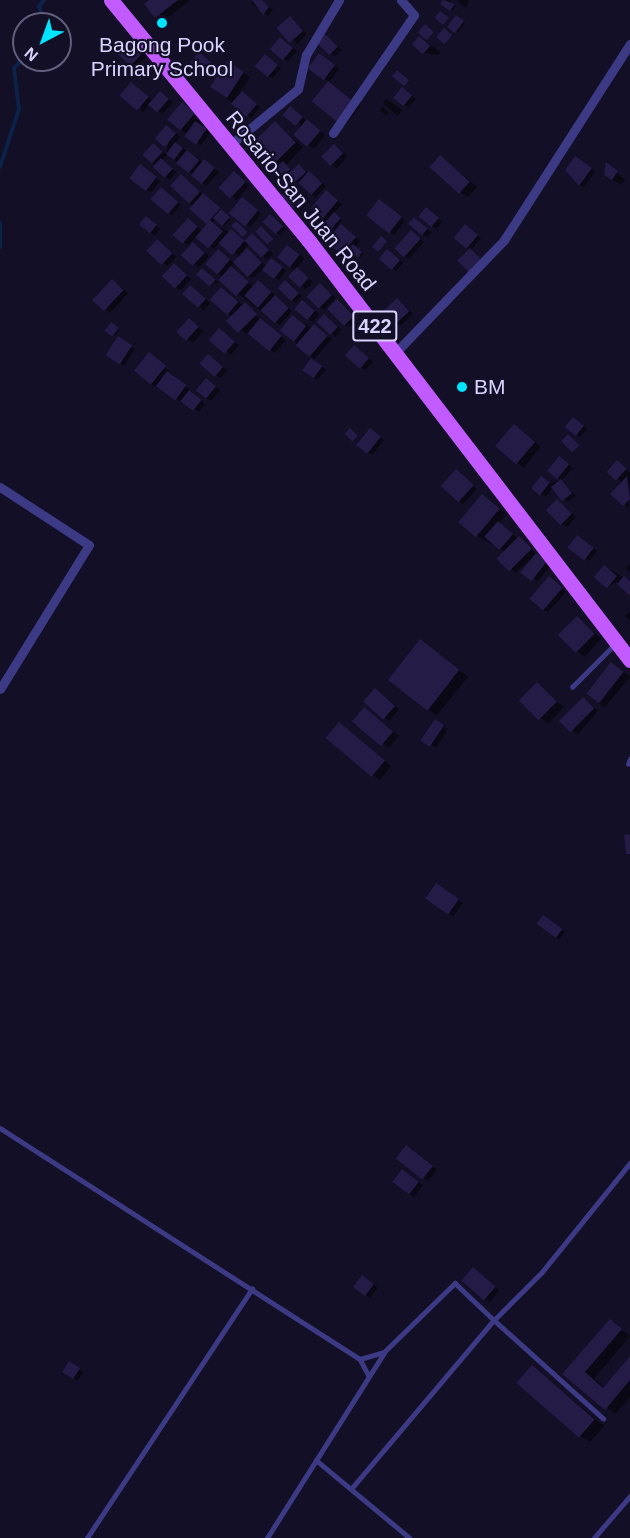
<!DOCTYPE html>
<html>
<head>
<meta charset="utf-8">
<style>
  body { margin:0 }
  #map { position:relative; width:630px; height:1538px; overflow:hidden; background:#130f26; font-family:Helvetica,sans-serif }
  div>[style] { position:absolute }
  .shadow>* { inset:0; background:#0007; transform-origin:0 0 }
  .stream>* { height:4px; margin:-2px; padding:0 2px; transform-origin:2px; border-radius:2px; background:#0c2248 }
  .building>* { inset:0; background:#241b47; transform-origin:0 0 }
  .lane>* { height:4.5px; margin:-2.25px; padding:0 2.25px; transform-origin:2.25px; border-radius:2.25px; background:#3d3a85 }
  .street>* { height:9px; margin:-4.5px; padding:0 4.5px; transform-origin:4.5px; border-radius:4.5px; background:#3d3a85 }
  .primary>* { height:15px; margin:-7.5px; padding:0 7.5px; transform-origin:7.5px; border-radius:7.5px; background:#c25bff }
  .dots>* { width:16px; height:16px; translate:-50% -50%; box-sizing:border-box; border:3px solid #130f26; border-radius:50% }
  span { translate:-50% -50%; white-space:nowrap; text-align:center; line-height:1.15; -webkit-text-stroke:4.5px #130f26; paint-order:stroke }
  .shield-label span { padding:2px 4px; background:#130f26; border:2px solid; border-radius:4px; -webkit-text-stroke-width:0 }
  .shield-label { font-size:20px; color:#d9d4ff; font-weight:700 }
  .poi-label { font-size:21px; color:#d9d4ff }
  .left { translate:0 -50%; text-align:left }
  .street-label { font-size:21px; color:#d9d4ff }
  .north { position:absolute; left:12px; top:12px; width:60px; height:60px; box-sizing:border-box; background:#130f26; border:2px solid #625e7d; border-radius:50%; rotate:221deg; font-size:16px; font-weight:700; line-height:24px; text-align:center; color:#d9d4ff }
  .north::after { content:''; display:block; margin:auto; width:21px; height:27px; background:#00e5ff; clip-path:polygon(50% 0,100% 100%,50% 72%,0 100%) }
</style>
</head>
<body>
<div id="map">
  <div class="shadow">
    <i style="clip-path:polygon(151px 0,190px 0,164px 21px)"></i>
    <i style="clip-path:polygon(261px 0,273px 10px,268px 16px,251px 3px)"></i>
    <i style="clip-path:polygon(448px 0,456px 6px,452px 11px,442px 4px)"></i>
    <i style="clip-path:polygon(469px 0,466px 8px,458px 2px,460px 0)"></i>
    <i style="clip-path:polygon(457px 17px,465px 23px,458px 32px,449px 26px)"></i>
    <i style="left:290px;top:18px;width:23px;height:14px;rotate:43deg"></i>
    <i style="clip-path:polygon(325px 36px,342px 50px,335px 57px,331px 54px)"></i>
    <i style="clip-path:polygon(134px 39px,150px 52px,136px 67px,132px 65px)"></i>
    <i style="clip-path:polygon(285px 41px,297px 51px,288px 61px,284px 59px)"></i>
    <i style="clip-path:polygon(424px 41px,440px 52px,438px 55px,423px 53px)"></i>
    <i style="clip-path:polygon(200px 54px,216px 66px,206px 78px,201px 75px)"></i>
    <i style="clip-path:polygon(324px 58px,339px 69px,329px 82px,310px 68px)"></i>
    <i style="clip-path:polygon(270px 59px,281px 68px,273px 78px,268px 76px)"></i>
    <i style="clip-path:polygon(235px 67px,250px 77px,240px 92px,260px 107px,251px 118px,212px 87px)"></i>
    <i style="clip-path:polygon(329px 83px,360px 107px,346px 124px,339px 120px)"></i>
    <i style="clip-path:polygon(136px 87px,153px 101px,161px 93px,173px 102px,163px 114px,150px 104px,142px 113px)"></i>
    <i style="clip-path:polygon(407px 92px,416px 99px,409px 107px,404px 105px)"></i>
    <i style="clip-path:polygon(386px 99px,402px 110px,398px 116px,383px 103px)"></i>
    <i style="clip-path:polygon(183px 104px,210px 133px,200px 146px,191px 129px,185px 133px,169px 120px)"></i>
    <i style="left:382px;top:107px;width:9px;height:4px;rotate:36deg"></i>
    <i style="clip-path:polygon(291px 108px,325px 135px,314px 149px,296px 135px,302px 128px)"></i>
    <i style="clip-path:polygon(275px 123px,303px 147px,286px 165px,292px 172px,299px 166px,326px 186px,316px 197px,252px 147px)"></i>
    <i style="clip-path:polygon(171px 129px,180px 137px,175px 143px,219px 172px,206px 186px,168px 154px,162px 160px,176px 172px,170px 180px,144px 155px,154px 145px,166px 154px)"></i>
    <i style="left:335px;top:146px;width:16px;height:16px;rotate:40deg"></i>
    <i style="clip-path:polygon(580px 161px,595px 172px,584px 187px,580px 185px)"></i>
    <i style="clip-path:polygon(447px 162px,477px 187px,468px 197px,461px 193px)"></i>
    <i style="clip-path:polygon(606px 164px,625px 180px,621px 185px,605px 174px)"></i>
    <i style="clip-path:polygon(145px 169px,160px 181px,151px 192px,147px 190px)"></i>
    <i style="clip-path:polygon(182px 176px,231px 219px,224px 226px,216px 219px,212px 223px,246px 242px,252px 235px,273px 254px,267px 259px,249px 243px,241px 254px,248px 250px,266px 266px,276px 263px,286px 271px,279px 280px,263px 269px,253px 278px,249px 276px,241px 257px,220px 242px,214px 249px,196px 236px,188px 245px,184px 242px,193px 223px,203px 232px,210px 224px,172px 185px)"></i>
    <i style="clip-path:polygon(239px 176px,249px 185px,237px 200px,222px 188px)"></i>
    <i style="clip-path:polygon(297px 189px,310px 201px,301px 210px,296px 207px)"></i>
    <i style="clip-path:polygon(166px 191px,181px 205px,172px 215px,168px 213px)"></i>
    <i style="clip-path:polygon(331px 194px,342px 204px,333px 214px,342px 220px,334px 230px,323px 218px)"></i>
    <i style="clip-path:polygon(247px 202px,261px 214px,250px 227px,246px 224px)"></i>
    <i style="clip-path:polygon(384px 204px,405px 221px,394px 235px,390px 232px)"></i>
    <i style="clip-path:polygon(431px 211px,442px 222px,436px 229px,420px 216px)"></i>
    <i style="clip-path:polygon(270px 215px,286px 229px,280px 235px,276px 233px)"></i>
    <i style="clip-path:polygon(151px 220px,160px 229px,155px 235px,150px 232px)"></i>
    <i style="clip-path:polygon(419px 222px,432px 233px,428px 237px,423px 234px)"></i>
    <i style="clip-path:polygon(466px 226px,481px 238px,471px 250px,486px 263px,475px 274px,460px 261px,471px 250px,456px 238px)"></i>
    <i style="clip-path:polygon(346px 229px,360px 241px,355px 247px,363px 254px,360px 258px,352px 251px,347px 256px,329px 241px)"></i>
    <i style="clip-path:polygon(415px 234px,424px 242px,409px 259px,404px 256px)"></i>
    <i style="clip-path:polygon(161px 243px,176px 257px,168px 266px,148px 250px)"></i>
    <i style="clip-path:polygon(198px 247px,209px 256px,199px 268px,184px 255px)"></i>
    <i style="clip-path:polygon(292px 249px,304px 258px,297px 268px,313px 282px,305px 290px,291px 267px)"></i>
    <i style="clip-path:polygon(223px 253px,234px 263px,230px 267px,254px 287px,263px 284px,292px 311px,280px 325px,221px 281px,211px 286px,207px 273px,218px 282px,223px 277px,218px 274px)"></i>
    <i style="clip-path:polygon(392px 254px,403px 263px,396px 271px,392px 268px)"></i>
    <i style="clip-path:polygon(178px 268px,191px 279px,181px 290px,176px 288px)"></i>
    <i style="clip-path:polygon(117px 283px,128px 293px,110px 313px,106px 310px)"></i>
    <i style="clip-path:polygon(290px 284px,302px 296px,296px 303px,291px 300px)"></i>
    <i style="clip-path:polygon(321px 285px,336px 298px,324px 310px,319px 307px)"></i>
    <i style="clip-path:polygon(195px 290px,210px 303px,204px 310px,184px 294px)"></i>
    <i style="clip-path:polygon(225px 291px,286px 340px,275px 353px,229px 322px,233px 317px,227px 314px)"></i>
    <i style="clip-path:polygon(338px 300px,358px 319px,350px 327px,345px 325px)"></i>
    <i style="clip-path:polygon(398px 300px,413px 314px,400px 326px,395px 323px)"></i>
    <i style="clip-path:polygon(307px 304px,319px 314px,313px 322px,296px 309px)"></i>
    <i style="left:324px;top:315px;width:23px;height:9px;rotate:40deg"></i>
    <i style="clip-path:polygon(297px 320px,332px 339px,313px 360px,326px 370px,317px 380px,304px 369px,313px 358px,282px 330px)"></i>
    <i style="clip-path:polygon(194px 323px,203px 331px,193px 343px,188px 340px)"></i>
    <i style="clip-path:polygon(113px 325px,120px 330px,114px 337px,106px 330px)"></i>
    <i style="clip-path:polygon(224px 333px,239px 345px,231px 355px,211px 339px)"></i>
    <i style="left:118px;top:338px;width:20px;height:20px;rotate:33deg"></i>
    <i style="clip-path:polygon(358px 349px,373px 362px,365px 370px,361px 368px)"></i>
    <i style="clip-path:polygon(150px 354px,205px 404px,199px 412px,151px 384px)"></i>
    <i style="clip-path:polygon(209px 356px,227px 370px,221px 378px,216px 375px)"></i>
    <i style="clip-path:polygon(211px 383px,220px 390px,211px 401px,207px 398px)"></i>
    <i style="clip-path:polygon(574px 418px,587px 429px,580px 437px,576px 434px)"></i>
    <i style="left:515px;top:426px;width:33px;height:27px;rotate:39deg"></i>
    <i style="clip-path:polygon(375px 432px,384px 440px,372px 455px,358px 445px)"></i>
    <i style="clip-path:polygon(564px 461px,573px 468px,561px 481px,576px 496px,568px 502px,553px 487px,546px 497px,534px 488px,561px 480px,549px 471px)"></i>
    <i style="clip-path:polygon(622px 465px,630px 472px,629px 508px,612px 494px,623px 483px,609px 472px)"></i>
    <i style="clip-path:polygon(457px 471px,477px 489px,463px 504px,459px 501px)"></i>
    <i style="clip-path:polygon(482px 496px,506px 514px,499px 523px,551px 566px,536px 583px,530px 559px,516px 573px,499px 559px,506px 552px,477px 536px)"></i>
    <i style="clip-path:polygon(557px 501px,576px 517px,567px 527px,562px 524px)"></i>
    <i style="clip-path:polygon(582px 539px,597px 551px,589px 561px,585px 558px)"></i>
    <i style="clip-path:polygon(630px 563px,630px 572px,626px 569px)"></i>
    <i style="clip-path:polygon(609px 569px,630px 581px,630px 594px,618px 582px,608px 586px)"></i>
    <i style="clip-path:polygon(554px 581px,566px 592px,548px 612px,543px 609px)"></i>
    <i style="clip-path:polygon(630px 611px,630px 621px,625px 616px)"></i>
    <i style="left:578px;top:618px;width:31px;height:25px;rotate:42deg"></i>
    <i style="clip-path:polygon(420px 640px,468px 677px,437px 715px,427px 709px)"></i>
    <i style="clip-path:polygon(619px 668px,630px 677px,605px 707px,598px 703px)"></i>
    <i style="left:537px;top:684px;width:35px;height:23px;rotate:41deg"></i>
    <i style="clip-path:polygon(380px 693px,399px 709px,389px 721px,365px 702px)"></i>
    <i style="clip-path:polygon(588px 702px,598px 711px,578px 734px,573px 731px)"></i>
    <i style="left:365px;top:709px;width:43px;height:16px;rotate:38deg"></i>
    <i style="left:435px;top:721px;width:15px;height:22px;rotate:32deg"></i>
    <i style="left:339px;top:724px;width:67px;height:18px;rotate:39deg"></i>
    <i style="clip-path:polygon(440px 887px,463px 903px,453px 916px,426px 898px)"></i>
    <i style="clip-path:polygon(548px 919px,565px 932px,559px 940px,538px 924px)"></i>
    <i style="clip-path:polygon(411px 1149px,437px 1170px,428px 1181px,424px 1178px)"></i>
    <i style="clip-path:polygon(407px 1173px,423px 1185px,414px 1197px,409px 1194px)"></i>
    <i style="clip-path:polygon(477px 1272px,499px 1290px,490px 1302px,463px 1281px)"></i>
    <i style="clip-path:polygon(367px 1279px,378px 1288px,370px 1298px,355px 1286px)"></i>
    <i style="clip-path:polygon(610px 1321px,630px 1336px,594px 1379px,605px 1388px,630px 1358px,630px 1397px,615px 1414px,565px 1374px)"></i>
    <i style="left:69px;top:1363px;width:17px;height:10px;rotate:33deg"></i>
    <i style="clip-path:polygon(533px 1367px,604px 1426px,590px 1442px,580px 1436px)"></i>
  </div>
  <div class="stream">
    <i style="left:44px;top:0;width:8px;rotate:130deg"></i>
    <i style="left:39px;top:6px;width:19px;rotate:72deg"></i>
    <i style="left:0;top:167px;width:61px;rotate:-71.9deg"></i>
    <i style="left:19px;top:109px;width:41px;rotate:-97deg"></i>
    <i style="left:14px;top:68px;width:14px;rotate:-45deg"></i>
    <i style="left:0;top:223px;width:24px;rotate:90deg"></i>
  </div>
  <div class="building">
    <i style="clip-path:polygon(149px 0,178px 0,155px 18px,144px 4px)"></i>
    <i style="clip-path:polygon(252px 0,262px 0,269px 7px,263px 15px)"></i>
    <i style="clip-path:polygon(443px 0,455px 4px,450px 11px,440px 4px)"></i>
    <i style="left:440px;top:11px;width:11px;height:9px;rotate:38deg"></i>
    <i style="left:456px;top:15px;width:10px;height:15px;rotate:37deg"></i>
    <i style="left:290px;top:16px;width:20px;height:18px;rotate:49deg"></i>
    <i style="left:425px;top:24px;width:12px;height:11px;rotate:42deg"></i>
    <i style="left:444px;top:28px;width:11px;height:12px;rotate:41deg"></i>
    <i style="left:325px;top:34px;width:18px;height:12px;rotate:45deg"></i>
    <i style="left:419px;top:36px;width:15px;height:11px;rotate:42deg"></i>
    <i style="left:133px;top:37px;width:18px;height:23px;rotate:43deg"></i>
    <i style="left:280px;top:37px;width:17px;height:16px;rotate:40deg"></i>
    <i style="left:199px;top:52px;width:17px;height:18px;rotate:40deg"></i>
    <i style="left:319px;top:53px;width:20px;height:19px;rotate:37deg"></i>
    <i style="left:265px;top:54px;width:17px;height:16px;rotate:40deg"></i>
    <i style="left:227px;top:61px;width:20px;height:31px;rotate:33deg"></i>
    <i style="left:397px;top:70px;width:16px;height:8px;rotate:40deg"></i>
    <i style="left:328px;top:81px;width:33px;height:26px;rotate:39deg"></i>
    <i style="left:131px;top:82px;width:23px;height:18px;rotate:40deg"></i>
    <i style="left:402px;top:87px;width:13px;height:14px;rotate:39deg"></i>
    <i style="left:160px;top:91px;width:12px;height:18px;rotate:42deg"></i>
    <i style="left:242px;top:91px;width:20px;height:17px;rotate:41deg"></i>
    <i style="left:182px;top:102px;width:17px;height:23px;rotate:40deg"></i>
    <i style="left:290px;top:106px;width:17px;height:12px;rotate:40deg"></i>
    <i style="left:307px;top:119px;width:18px;height:21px;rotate:41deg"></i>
    <i style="left:195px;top:121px;width:14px;height:19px;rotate:34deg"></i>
    <i style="left:275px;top:121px;width:30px;height:36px;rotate:46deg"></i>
    <i style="left:166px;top:125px;width:13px;height:18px;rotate:39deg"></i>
    <i style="left:175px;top:142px;width:10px;height:15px;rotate:37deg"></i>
    <i style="left:153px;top:143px;width:13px;height:16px;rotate:42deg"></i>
    <i style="left:334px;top:144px;width:13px;height:18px;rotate:45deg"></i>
    <i style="left:187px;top:150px;width:16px;height:17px;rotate:40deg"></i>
    <i style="left:440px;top:155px;width:40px;height:16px;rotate:42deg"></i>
    <i style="clip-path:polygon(575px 156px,592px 168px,579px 186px,565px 170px)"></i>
    <i style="left:161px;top:158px;width:16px;height:12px;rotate:43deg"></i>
    <i style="left:204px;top:159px;width:14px;height:21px;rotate:39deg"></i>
    <i style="left:283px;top:161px;width:11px;height:12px;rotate:49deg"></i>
    <i style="clip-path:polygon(606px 162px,618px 171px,612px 180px,604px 175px)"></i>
    <i style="left:140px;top:164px;width:21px;height:18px;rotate:37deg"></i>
    <i style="left:299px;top:164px;width:11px;height:15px;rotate:49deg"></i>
    <i style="left:234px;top:171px;width:16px;height:23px;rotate:43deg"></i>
    <i style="left:309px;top:171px;width:18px;height:16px;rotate:43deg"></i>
    <i style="left:181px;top:174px;width:26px;height:16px;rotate:43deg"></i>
    <i style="left:293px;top:184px;width:19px;height:16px;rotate:47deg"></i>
    <i style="left:161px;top:187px;width:23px;height:16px;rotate:41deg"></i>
    <i style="left:326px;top:190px;width:16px;height:24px;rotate:40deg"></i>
    <i style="left:203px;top:193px;width:23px;height:21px;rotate:41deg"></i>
    <i style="left:242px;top:197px;width:21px;height:21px;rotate:39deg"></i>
    <i style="left:379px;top:199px;width:29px;height:21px;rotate:38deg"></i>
    <i style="left:426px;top:207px;width:17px;height:12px;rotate:40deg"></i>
    <i style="left:221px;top:209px;width:12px;height:12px;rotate:42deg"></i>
    <i style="left:334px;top:212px;width:9px;height:16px;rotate:41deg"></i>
    <i style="left:270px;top:214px;width:18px;height:11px;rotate:43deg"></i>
    <i style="left:146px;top:216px;width:14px;height:11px;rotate:39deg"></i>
    <i style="left:414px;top:217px;width:18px;height:9px;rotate:41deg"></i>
    <i style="left:188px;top:218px;width:13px;height:23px;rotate:42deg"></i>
    <i style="left:210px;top:220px;width:17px;height:23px;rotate:40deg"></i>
    <i style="left:236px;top:221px;width:16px;height:7px;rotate:43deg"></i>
    <i style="left:341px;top:224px;width:20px;height:23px;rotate:41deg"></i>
    <i style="left:465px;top:224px;width:17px;height:18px;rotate:40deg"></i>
    <i style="left:261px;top:226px;width:18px;height:8px;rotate:47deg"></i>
    <i style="left:231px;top:229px;width:18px;height:19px;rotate:41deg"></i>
    <i style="left:411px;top:230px;width:13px;height:25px;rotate:42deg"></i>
    <i style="left:252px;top:233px;width:24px;height:11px;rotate:45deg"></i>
    <i style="left:381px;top:236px;width:8px;height:14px;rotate:40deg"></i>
    <i style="left:157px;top:239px;width:21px;height:16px;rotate:43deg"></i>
    <i style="left:193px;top:242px;width:16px;height:18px;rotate:43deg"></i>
    <i style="clip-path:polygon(353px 244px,362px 252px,358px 258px,348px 250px)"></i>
    <i style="left:287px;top:245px;width:16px;height:16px;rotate:38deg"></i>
    <i style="left:247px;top:248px;width:21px;height:20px;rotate:45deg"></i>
    <i style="left:470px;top:248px;width:17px;height:18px;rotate:45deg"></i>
    <i style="left:218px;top:249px;width:16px;height:20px;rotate:40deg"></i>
    <i style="left:387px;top:249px;width:17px;height:13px;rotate:40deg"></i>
    <i style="left:271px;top:258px;width:15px;height:15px;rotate:37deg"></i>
    <i style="left:174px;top:263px;width:18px;height:18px;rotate:43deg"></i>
    <i style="left:231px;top:266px;width:24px;height:19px;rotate:42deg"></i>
    <i style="left:297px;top:267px;width:16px;height:13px;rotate:43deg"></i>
    <i style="left:202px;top:268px;width:18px;height:9px;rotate:41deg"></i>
    <i style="left:112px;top:279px;width:16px;height:29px;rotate:43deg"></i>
    <i style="left:258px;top:280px;width:18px;height:21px;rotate:41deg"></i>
    <i style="left:285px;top:280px;width:19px;height:11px;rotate:43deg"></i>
    <i style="left:320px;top:283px;width:17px;height:19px;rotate:45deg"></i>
    <i style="left:190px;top:285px;width:21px;height:12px;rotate:41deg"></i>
    <i style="left:221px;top:287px;width:23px;height:17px;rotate:41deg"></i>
    <i style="left:275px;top:295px;width:19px;height:21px;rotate:43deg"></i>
    <i style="left:397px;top:298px;width:18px;height:20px;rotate:47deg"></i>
    <i style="left:337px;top:299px;width:24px;height:14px;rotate:45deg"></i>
    <i style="left:302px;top:300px;width:17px;height:12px;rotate:40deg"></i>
    <i style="left:245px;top:302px;width:17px;height:27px;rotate:45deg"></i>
    <i style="left:324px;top:314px;width:19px;height:11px;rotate:43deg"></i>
    <i style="left:292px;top:315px;width:18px;height:20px;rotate:38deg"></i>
    <i style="left:189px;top:318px;width:13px;height:19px;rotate:42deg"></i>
    <i style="left:260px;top:318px;width:28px;height:20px;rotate:39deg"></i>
    <i style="left:111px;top:322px;width:10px;height:11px;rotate:37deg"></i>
    <i style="left:314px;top:324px;width:18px;height:28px;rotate:41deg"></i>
    <i style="left:219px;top:328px;width:21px;height:16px;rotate:41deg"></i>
    <i style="left:118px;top:336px;width:17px;height:23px;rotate:33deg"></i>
    <i style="left:354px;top:345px;width:20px;height:14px;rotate:41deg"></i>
    <i style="left:149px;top:352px;width:22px;height:24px;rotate:39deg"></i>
    <i style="left:208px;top:354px;width:20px;height:13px;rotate:41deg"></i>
    <i style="left:311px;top:358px;width:14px;height:15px;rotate:36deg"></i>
    <i style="left:167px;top:371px;width:24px;height:19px;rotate:36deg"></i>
    <i style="left:206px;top:378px;width:13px;height:16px;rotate:39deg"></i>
    <i style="left:189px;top:390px;width:16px;height:14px;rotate:38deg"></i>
    <i style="left:573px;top:417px;width:14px;height:13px;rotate:39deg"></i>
    <i style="left:514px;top:424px;width:28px;height:29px;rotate:41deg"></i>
    <i style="left:350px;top:428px;width:11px;height:8px;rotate:45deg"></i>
    <i style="left:370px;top:428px;width:14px;height:22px;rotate:39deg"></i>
    <i style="left:568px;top:434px;width:16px;height:10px;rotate:45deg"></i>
    <i style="left:559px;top:456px;width:13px;height:19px;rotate:39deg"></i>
    <i style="left:617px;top:460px;width:13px;height:16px;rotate:42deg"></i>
    <i style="left:456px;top:469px;width:24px;height:23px;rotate:42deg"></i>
    <i style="left:541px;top:476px;width:11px;height:16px;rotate:38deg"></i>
    <i style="clip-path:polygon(627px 476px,630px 499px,623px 506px,610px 494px)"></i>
    <i style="left:561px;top:479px;width:18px;height:13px;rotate:52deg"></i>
    <i style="left:482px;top:494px;width:23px;height:37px;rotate:40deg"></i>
    <i style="left:557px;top:499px;width:21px;height:16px;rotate:45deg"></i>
    <i style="left:498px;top:521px;width:20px;height:21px;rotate:41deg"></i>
    <i style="left:577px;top:535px;width:21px;height:16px;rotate:37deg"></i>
    <i style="left:519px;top:536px;width:18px;height:32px;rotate:45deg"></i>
    <i style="left:536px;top:553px;width:14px;height:25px;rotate:39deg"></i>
    <i style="left:604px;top:565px;width:17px;height:16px;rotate:40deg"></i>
    <i style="left:549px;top:576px;width:18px;height:30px;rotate:41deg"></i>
    <i style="clip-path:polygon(624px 576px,630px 581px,630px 596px,617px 584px)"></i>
    <i style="left:577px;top:616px;width:25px;height:27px;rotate:45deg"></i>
    <i style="left:420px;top:639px;width:50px;height:52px;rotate:38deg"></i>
    <i style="left:611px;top:662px;width:16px;height:40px;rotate:38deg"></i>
    <i style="left:537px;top:682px;width:28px;height:26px;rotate:45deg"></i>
    <i style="left:375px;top:688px;width:27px;height:18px;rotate:42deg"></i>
    <i style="left:583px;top:697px;width:16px;height:34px;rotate:45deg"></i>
    <i style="left:364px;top:707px;width:38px;height:19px;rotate:40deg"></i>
    <i style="left:435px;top:719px;width:11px;height:26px;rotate:34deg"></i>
    <i style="left:339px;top:722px;width:60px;height:21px;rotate:40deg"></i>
    <i style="clip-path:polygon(630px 834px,630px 854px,626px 854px,624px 835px)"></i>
    <i style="left:436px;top:883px;width:28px;height:19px;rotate:35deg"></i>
    <i style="left:543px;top:915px;width:24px;height:11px;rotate:36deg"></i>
    <i style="left:406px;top:1145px;width:34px;height:17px;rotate:38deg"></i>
    <i style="left:402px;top:1169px;width:21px;height:16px;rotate:37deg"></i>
    <i style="left:473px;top:1267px;width:30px;height:18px;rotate:41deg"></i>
    <i style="left:362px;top:1275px;width:15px;height:15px;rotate:37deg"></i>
    <i style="clip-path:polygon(610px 1319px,622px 1329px,585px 1372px,603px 1388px,630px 1356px,630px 1380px,605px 1410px,562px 1374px)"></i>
    <i style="left:69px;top:1361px;width:13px;height:13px;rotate:32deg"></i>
    <i style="left:532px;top:1365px;width:83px;height:24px;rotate:41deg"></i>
  </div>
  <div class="lane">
    <i style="left:572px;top:687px;width:61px;rotate:-45deg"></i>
    <i style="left:628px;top:764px;width:5px;rotate:-68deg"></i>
    <i style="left:0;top:1128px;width:428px;rotate:32.7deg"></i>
    <i style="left:360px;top:1359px;width:25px;rotate:-16deg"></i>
    <i style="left:384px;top:1352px;width:99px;rotate:-44.2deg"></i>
    <i style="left:455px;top:1283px;width:54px;rotate:43.5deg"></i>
    <i style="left:494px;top:1320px;width:68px;rotate:-45deg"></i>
    <i style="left:542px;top:1272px;width:140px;rotate:-51.1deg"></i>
    <i style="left:360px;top:1359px;width:19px;rotate:62deg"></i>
    <i style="left:316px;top:1460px;width:122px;rotate:39.7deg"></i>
    <i style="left:351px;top:1489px;width:221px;rotate:-49.8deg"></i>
    <i style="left:494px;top:1320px;width:147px;rotate:42deg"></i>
    <i style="left:87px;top:1538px;width:299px;rotate:-56.5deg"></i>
    <i style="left:267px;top:1538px;width:219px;rotate:-57.7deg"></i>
    <i style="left:594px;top:1538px;width:55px;rotate:-49.4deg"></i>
  </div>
  <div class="street">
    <i style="left:333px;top:133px;width:143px;rotate:-55.5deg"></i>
    <i style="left:414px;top:15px;width:20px;rotate:-131deg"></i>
    <i style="left:230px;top:145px;width:88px;rotate:-39.5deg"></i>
    <i style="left:298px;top:89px;width:35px;rotate:-77deg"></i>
    <i style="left:306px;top:55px;width:64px;rotate:-59deg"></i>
    <i style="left:395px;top:353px;width:157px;rotate:-46deg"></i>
    <i style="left:504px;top:240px;width:233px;rotate:-57.3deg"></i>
    <i style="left:0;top:487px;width:106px;rotate:33.1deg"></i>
    <i style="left:89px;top:545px;width:169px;rotate:121.7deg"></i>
  </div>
  <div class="primary">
    <i style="left:111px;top:0;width:312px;rotate:50.6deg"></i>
    <i style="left:309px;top:241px;width:528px;rotate:52.54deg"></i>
  </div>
  <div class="dots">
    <i style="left:162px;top:23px;background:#00e5ff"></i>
    <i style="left:462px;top:387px;background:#00e5ff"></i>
  </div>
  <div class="shield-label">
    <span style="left:375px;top:326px">422</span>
  </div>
  <div class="poi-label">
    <span style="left:162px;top:57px">Bagong Pook<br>Primary School</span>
    <span class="left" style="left:474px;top:387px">BM</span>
  </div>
  <div class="street-label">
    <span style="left:301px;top:201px;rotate:51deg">Rosario-San Juan Road</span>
  </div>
  <div class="north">N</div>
</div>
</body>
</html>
